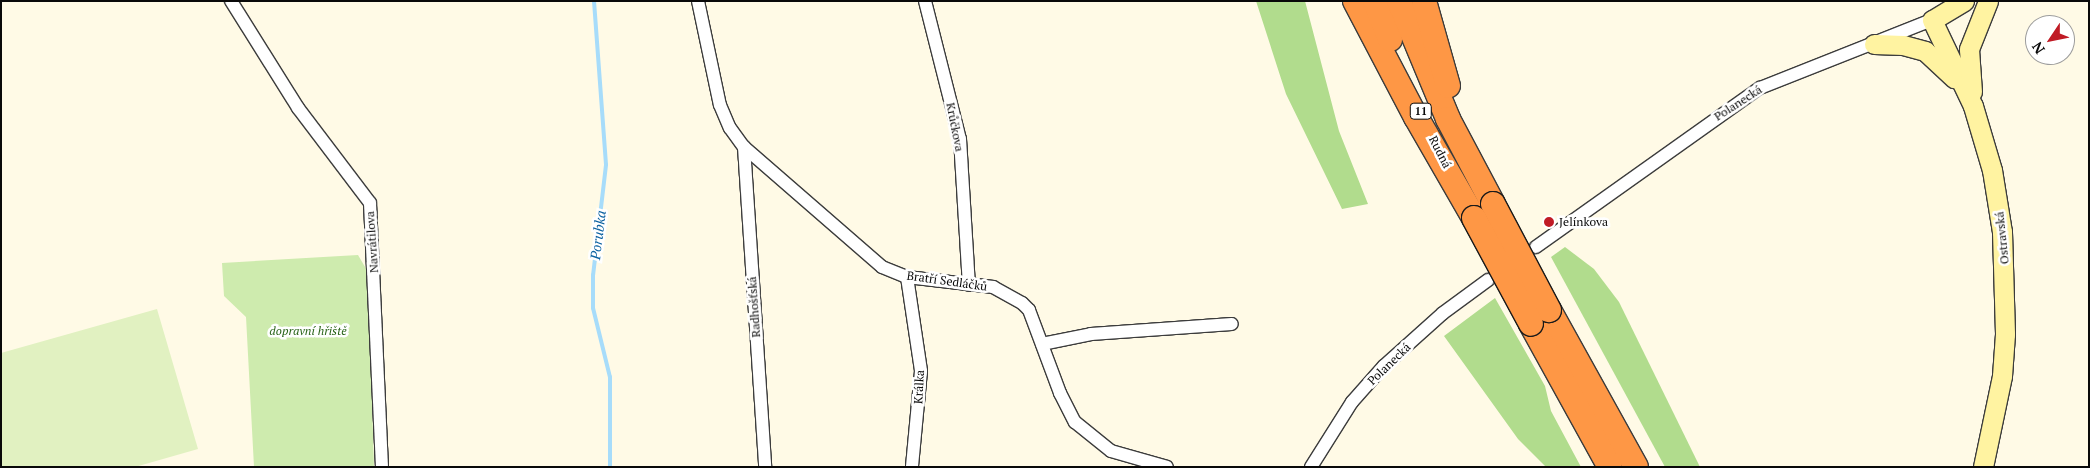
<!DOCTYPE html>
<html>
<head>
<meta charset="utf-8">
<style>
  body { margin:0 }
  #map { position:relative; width:2090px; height:468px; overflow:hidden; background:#fffae6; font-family:"PT Serif",serif }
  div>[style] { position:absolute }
  .green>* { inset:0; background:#ceebae }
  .forest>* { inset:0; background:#b1dc8d }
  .pitch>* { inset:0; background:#e1f1c1 }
  .stream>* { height:4px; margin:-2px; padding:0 2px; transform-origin:2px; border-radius:2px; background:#a7dcfa }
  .roads { filter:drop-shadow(1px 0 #3c3c3c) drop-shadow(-1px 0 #3c3c3c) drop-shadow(0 1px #3c3c3c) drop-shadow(0 -1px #3c3c3c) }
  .street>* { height:12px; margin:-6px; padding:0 6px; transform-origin:6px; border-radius:6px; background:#fff }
  .secondary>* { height:19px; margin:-9.5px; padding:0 9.5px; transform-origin:9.5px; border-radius:9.5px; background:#fff3a1 }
  .highway>* { height:24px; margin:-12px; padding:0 12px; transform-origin:12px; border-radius:12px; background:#fe9745 }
  .bridges { filter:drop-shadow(1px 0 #1a1a1a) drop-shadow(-1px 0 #1a1a1a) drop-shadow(0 1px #1a1a1a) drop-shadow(0 -1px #1a1a1a) }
  .highway-bridge>* { height:24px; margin:-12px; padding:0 12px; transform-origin:12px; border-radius:12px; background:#fe9745 }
  .dots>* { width:14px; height:14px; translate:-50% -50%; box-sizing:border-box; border:2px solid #fff; border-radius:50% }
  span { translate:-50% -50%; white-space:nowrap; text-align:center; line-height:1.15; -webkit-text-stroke:5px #fff; paint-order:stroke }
  .shield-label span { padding:1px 4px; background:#fff; border:1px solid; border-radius:4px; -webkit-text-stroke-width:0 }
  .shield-label { font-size:11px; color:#090909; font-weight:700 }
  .street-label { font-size:12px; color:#090909 }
  .poi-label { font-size:12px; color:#090909 }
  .left { translate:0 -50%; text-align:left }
  .park-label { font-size:12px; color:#286318; font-style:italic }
  .water-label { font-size:14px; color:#0d62a1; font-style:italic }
  .frame { position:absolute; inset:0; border:2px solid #090909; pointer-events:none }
  .north { position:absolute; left:2025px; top:15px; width:50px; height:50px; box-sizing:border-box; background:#fff; border:1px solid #9d9d9d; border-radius:50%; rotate:236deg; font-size:14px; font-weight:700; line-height:20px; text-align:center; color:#090909 }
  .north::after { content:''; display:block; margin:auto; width:18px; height:22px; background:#c01b25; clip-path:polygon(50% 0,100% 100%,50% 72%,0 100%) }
</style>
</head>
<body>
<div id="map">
  <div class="green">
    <i style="clip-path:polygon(358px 255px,368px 272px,374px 467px,254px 467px,246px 317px,224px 296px,222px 263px)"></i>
  </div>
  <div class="forest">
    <i style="clip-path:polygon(1256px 1px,1305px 1px,1339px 131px,1368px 204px,1342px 209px,1286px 94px)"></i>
    <i style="clip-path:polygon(1565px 247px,1594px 269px,1619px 302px,1700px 467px,1665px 467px,1551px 257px)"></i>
    <i style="clip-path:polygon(1495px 298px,1545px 386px,1551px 411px,1581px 467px,1546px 467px,1518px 439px,1444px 336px)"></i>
  </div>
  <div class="pitch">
    <i style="clip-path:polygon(157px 309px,198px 449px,135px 467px,1px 467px,1px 353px)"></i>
  </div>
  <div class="stream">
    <i style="left:594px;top:1px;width:164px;rotate:85.8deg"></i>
    <i style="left:606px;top:165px;width:111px;rotate:96.7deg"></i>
    <i style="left:593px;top:275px;width:33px;rotate:90deg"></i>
    <i style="left:593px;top:308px;width:71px;rotate:76.2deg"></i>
    <i style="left:610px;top:377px;width:90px;rotate:90deg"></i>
  </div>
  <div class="roads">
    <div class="street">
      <i style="left:231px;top:1px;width:126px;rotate:57.9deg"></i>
      <i style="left:298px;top:108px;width:119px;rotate:52.8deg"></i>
      <i style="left:370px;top:203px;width:264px;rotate:87.4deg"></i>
      <i style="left:698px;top:1px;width:106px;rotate:78.1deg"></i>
      <i style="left:720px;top:105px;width:25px;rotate:67deg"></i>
      <i style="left:730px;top:128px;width:24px;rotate:54deg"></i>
      <i style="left:744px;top:147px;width:183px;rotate:41deg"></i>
      <i style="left:882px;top:267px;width:27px;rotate:22deg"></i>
      <i style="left:907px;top:277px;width:87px;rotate:6.6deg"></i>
      <i style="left:993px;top:287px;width:33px;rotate:29deg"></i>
      <i style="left:1022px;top:303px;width:10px;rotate:45deg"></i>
      <i style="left:1029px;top:310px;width:89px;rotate:69.5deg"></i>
      <i style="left:1060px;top:393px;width:33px;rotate:63deg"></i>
      <i style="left:1075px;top:422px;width:46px;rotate:38.9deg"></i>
      <i style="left:1111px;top:451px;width:58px;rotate:15.9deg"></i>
      <i style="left:925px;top:1px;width:142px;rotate:75.8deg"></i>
      <i style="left:960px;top:139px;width:146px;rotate:86.5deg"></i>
      <i style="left:744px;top:147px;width:321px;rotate:86.2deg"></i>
      <i style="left:1536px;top:247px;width:275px;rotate:-35.4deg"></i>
      <i style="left:1760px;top:88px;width:185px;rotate:-21.6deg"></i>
      <i style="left:907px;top:277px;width:95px;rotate:81.5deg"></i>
      <i style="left:921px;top:371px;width:96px;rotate:95.4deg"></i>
      <i style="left:1042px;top:344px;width:50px;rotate:-11.5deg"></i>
      <i style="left:1091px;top:334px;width:141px;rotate:-4.1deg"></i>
      <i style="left:1311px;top:467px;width:77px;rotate:-57.8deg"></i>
      <i style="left:1352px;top:402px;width:48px;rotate:-48.4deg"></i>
      <i style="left:1384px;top:366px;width:79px;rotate:-41.9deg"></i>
      <i style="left:1443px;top:313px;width:56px;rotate:-36.3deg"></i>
    </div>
    <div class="secondary">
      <i style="left:1964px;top:1px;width:37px;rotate:149deg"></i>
      <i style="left:1932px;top:20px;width:95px;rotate:64.5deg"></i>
      <i style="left:1973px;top:106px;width:67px;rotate:73.5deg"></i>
      <i style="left:1992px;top:170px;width:63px;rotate:80.8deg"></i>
      <i style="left:2002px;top:232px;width:102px;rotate:88.3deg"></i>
      <i style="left:2005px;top:334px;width:42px;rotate:94.1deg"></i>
      <i style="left:2002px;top:376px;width:93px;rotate:101.8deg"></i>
      <i style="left:1874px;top:44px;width:29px;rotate:2deg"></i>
      <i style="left:1903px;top:45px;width:23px;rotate:15deg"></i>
      <i style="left:1925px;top:51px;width:40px;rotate:43deg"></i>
      <i style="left:1972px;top:92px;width:43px;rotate:-94deg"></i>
      <i style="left:1969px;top:49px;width:52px;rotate:-68.4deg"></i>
    </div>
    <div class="highway">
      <i style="left:1355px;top:1px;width:131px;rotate:62.3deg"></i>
      <i style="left:1416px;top:117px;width:116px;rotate:60.1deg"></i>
      <i style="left:1375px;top:1px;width:41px;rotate:68.5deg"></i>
      <i style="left:1399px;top:1px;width:128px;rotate:67.4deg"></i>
      <i style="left:1448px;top:119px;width:96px;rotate:62.1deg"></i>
      <i style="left:1424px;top:1px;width:88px;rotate:74.2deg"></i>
      <i style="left:1549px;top:310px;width:179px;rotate:61deg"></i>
      <i style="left:1531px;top:324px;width:163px;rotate:61.1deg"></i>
    </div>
  </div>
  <div class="bridges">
    <div class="highway-bridge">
      <i style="left:1493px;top:204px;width:120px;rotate:62.2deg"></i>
      <i style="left:1474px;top:218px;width:120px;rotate:61.7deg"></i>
    </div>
  </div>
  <div class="dots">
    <i style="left:1549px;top:222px;background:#c01b25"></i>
  </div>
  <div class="shield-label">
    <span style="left:1421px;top:111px">11</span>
  </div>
  <div class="street-label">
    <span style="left:1738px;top:103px;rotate:-33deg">Polanecká</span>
    <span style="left:955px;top:127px;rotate:79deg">Krůčkova</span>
    <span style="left:1440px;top:152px;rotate:63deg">Rudná</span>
    <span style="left:2002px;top:238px;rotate:-96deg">Ostravská</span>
    <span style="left:372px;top:242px;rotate:-94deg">Navrátilova</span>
    <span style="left:947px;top:281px;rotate:8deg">Bratří Sedláčků</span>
    <span style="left:754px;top:307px;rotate:-94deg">Radhošťská</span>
    <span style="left:1389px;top:364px;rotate:-44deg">Polanecká</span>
    <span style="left:919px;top:387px;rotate:-87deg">Králka</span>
  </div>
  <div class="poi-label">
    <span class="left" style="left:1559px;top:222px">Jelínkova</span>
  </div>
  <div class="park-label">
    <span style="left:308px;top:331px">dopravní hřiště</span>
  </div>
  <div class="water-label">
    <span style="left:598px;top:235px;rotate:-83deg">Porubka</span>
  </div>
  <div class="frame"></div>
  <div class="north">N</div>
</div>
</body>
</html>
